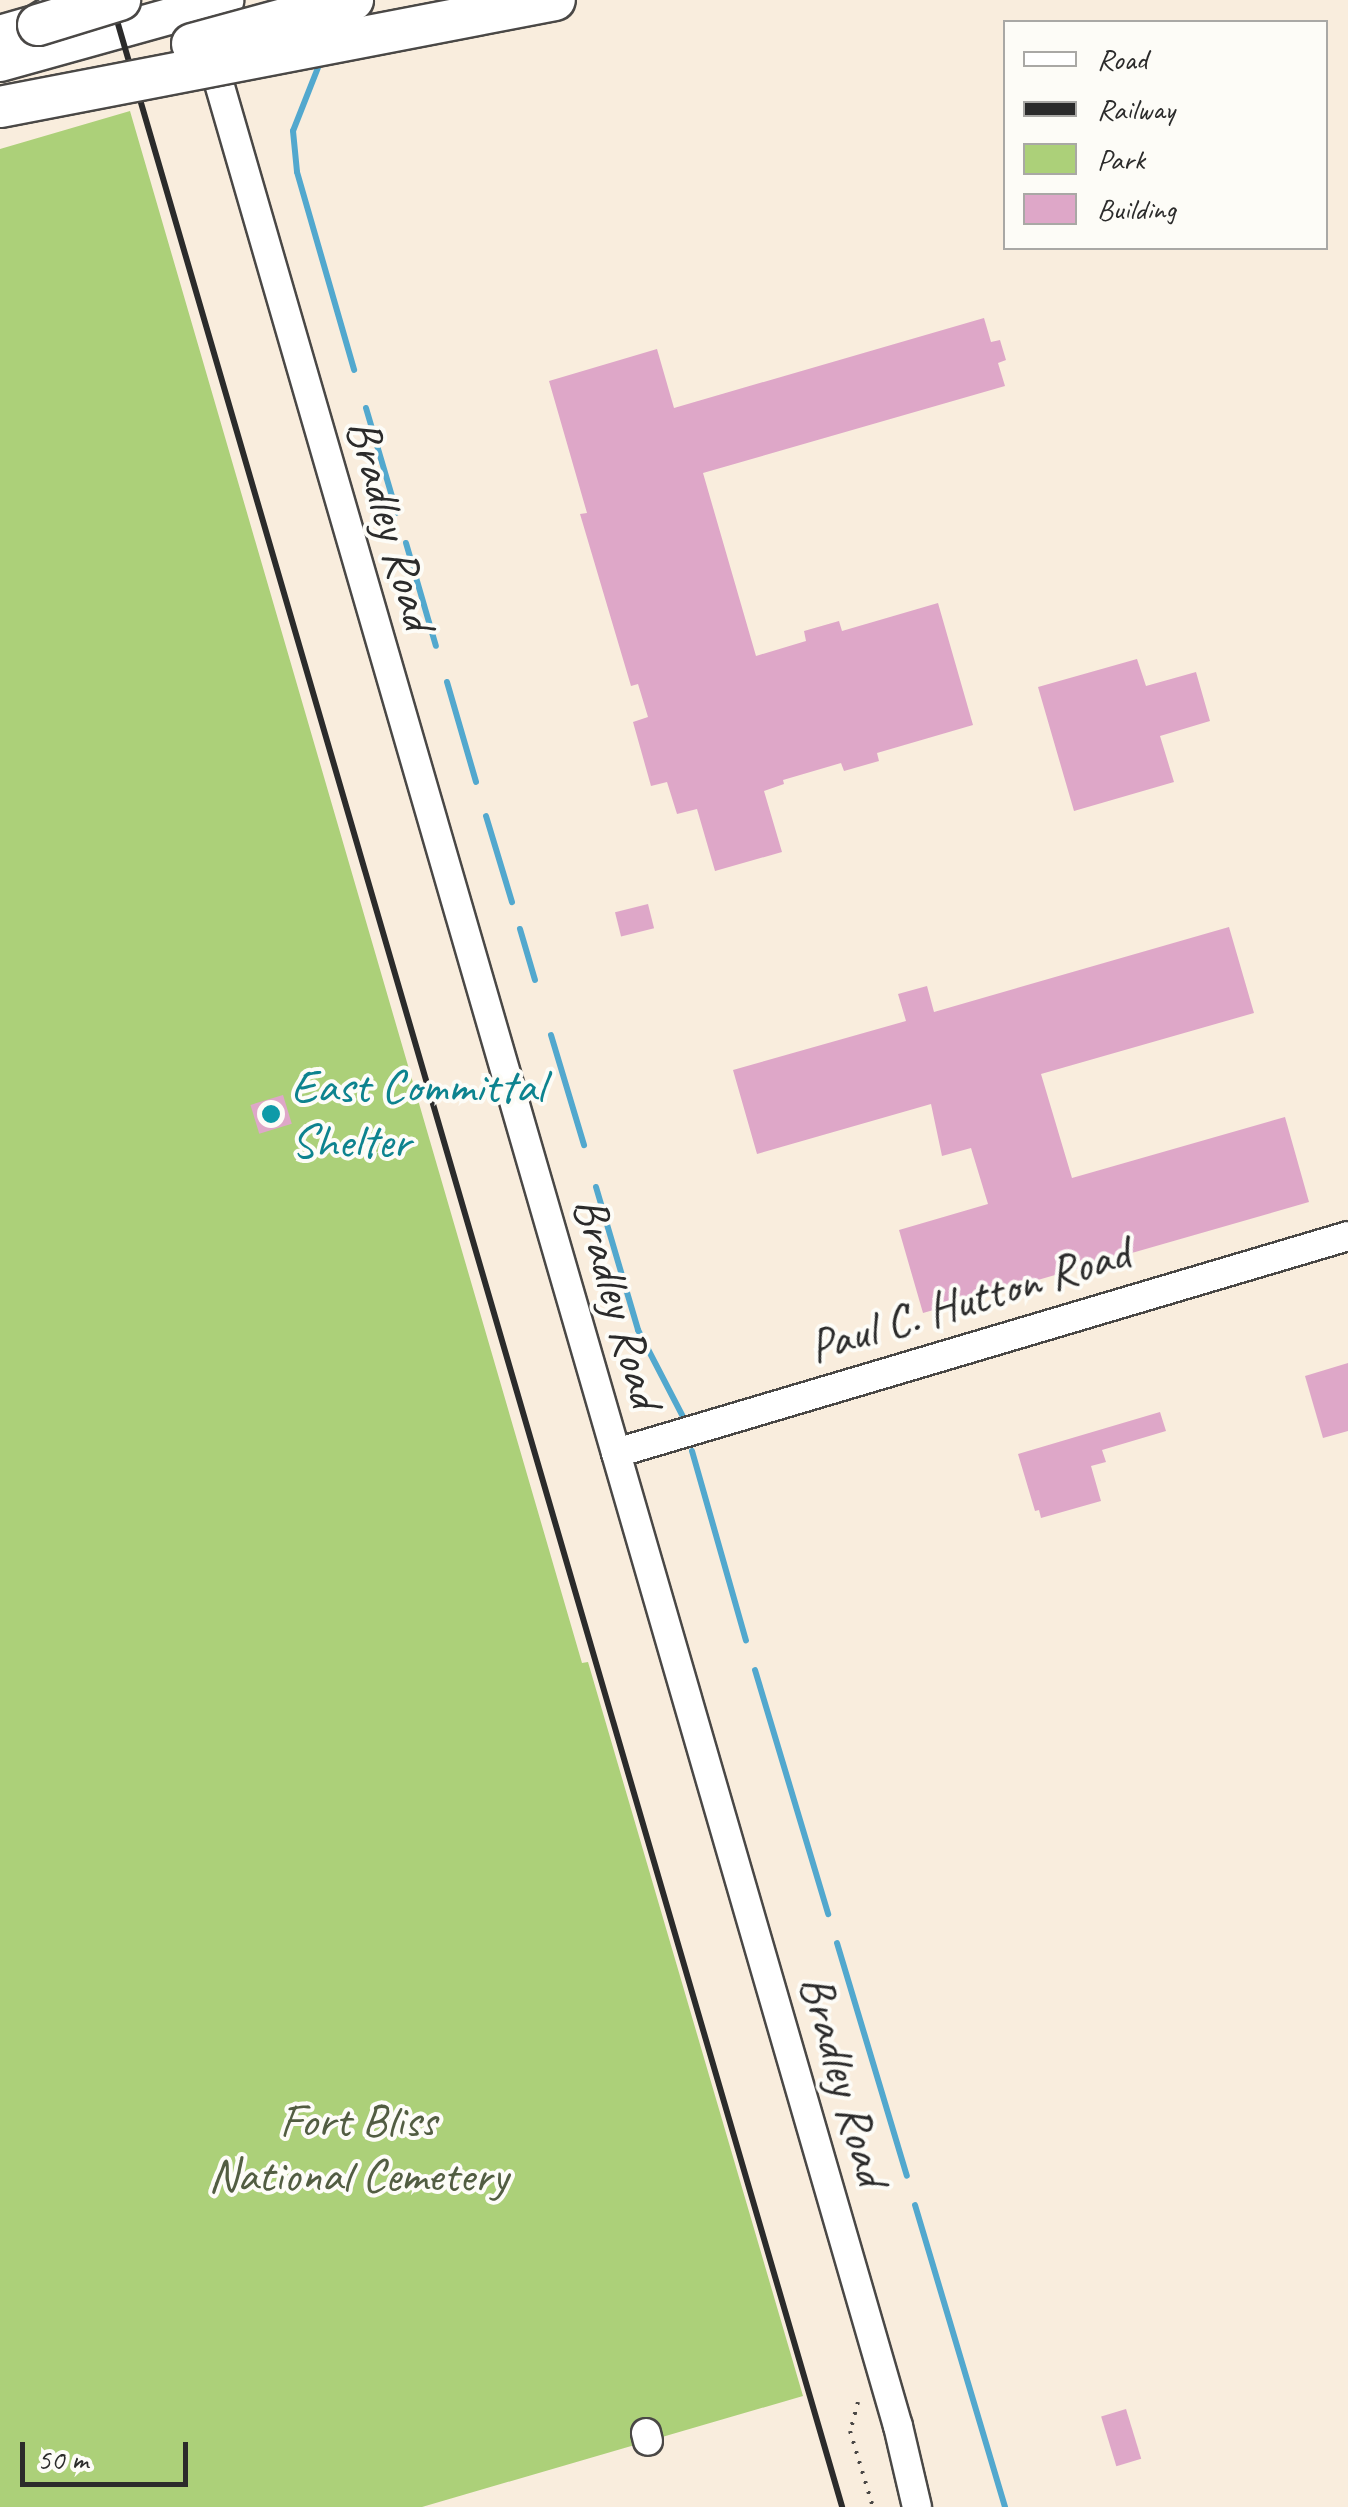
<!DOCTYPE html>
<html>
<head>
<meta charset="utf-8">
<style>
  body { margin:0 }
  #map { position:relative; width:1348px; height:2507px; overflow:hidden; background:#f9eddd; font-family:Caveat,sans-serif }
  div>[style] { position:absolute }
  .green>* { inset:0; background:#acd079 }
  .stream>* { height:6px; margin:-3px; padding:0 3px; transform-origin:3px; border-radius:3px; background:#52a8ce }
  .building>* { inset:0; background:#dea7c8; transform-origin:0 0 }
  .path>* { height:4px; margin-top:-2px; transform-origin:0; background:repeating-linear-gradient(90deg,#4a4846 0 2.5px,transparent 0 10.5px) }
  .roads { filter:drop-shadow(2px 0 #4a4846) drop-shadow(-2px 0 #4a4846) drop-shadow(0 2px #4a4846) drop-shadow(0 -2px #4a4846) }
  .minor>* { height:28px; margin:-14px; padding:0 14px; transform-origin:14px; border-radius:14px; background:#fff }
  .major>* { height:35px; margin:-17.5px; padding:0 17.5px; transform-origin:17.5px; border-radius:17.5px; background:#fff }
  .highway>* { height:40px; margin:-20px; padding:0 20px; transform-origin:20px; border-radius:20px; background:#fff }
  .rail>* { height:6px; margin:-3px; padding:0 3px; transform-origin:3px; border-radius:3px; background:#2b2b2b }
  .bridges { filter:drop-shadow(2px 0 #4a4846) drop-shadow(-2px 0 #4a4846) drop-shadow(0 2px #4a4846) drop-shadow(0 -2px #4a4846) }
  .highway-bridge>* { height:40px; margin:-20px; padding:0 20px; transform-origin:20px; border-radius:20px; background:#fff }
  .dots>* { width:28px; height:28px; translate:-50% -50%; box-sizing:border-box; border:5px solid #fdfcf7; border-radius:50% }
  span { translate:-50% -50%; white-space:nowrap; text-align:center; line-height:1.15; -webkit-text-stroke:8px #fdfcf7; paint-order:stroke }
  .street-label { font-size:48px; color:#2b2b2b }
  .culture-label { font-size:48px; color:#0d838f }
  .left { translate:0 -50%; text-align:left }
  .park-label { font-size:48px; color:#525d42 }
  .legend { position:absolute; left:1003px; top:20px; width:325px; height:230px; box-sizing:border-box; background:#fdfcf7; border:2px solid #a9a8a5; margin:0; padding:12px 18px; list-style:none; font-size:30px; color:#2b2b2b }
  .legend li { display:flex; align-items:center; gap:20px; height:50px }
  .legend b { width:50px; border:2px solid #a9a8a5 }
  .scale { position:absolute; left:20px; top:2442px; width:168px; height:45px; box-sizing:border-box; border:5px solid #2b2b2b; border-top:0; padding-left:12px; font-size:30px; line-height:35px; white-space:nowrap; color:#2b2b2b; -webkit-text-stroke:8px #fdfcf7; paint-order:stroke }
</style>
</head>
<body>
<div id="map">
  <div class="green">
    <i style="clip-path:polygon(130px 111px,582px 1663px,588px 1662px,803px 2396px,422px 2507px,0 2507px,0 149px)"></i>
  </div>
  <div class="stream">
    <i style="left:321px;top:60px;width:76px;rotate:111.5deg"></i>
    <i style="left:293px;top:131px;width:41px;rotate:84.4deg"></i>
    <i style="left:297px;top:172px;width:206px;rotate:73.9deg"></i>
    <i style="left:366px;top:408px;width:109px;rotate:73.6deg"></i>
    <i style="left:406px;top:543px;width:107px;rotate:73.8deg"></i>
    <i style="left:447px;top:682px;width:104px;rotate:73.8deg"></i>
    <i style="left:486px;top:816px;width:90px;rotate:73.2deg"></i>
    <i style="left:520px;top:929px;width:53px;rotate:73.6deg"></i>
    <i style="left:551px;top:1035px;width:115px;rotate:73.3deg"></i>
    <i style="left:596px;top:1187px;width:149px;rotate:73.6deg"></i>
    <i style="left:638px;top:1330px;width:96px;rotate:62.6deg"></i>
    <i style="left:692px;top:1451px;width:197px;rotate:74.1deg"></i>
    <i style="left:755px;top:1670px;width:255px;rotate:73.3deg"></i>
    <i style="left:837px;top:1943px;width:243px;rotate:73.3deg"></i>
    <i style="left:915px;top:2205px;width:315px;rotate:73.4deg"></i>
  </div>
  <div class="building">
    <i style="clip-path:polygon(984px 318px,991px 342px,1000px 340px,1006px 360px,998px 363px,1005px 386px,703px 473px,756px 656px,806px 641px,804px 631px,839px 621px,842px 631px,938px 603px,973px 725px,877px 753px,879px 761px,844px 771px,841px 763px,783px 780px,784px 784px,764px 791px,782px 852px,715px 871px,697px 809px,677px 814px,667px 782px,651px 786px,633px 722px,648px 717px,638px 684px,631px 686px,580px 514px,587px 513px,549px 381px,657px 349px,674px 408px)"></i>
    <i style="clip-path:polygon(1137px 659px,1146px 686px,1196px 672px,1210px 721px,1160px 736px,1174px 782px,1074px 811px,1038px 687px)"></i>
    <i style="left:648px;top:904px;width:25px;height:34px;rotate:76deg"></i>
    <i style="clip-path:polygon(1229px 927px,1254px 1013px,1041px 1074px,1072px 1178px,1285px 1117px,1309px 1202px,923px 1313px,899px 1230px,988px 1204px,971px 1148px,942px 1156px,931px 1104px,757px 1154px,733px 1070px,906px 1021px,898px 994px,927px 986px,934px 1012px)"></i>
    <i style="left:283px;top:1095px;width:30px;height:34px;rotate:73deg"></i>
    <i style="clip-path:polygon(1348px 1363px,1348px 1431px,1323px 1438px,1305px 1376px)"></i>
    <i style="clip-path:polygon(1160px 1412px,1166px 1431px,1102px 1450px,1106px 1462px,1091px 1466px,1101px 1501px,1041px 1518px,1039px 1510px,1035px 1511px,1018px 1454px)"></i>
    <i style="left:1126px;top:2409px;width:52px;height:26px;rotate:73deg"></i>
  </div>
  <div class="path">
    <i style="left:858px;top:2402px;width:30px;rotate:105deg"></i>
    <i style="left:850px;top:2431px;width:79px;rotate:73.2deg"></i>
  </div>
  <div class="roads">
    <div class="minor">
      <i style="left:210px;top:52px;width:2472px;rotate:73.84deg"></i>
      <i style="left:898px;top:2426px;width:83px;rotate:76.8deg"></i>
      <i style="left:616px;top:1453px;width:763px;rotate:-16.51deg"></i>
      <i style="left:646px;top:2433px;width:8px;rotate:76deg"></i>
    </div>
    <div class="major">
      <i style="left:0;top:63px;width:234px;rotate:-15.6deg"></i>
    </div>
    <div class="highway">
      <i style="left:0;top:36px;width:40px;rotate:-16deg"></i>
      <i style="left:38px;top:25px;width:32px;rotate:-32deg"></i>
    </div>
  </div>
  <div class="rail">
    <i style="left:111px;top:0;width:2611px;rotate:73.74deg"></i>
  </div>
  <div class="bridges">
    <div class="highway-bridge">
      <i style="left:38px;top:25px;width:86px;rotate:-17deg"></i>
      <i style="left:192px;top:44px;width:167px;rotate:-15.3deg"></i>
      <i style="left:0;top:107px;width:565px;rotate:-10.91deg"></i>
    </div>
  </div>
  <div class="dots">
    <i style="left:271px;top:1114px;background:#0f9aa8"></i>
  </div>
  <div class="street-label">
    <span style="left:391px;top:524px;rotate:74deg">Bradley Road</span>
    <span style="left:969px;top:1300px;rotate:-17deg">Paul C. Hutton Road</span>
    <span style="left:618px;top:1302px;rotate:74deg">Bradley Road</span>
    <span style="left:844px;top:2080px;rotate:74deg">Bradley Road</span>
  </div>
  <div class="culture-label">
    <span class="left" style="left:291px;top:1114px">East Committal<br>Shelter</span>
  </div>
  <div class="park-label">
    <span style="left:358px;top:2148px">Fort Bliss<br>National Cemetery</span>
  </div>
  <ul class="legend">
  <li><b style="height:12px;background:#fff"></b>Road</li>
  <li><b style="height:12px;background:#2b2b2b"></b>Railway</li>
  <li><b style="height:28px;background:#acd079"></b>Park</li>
  <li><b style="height:28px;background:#dea7c8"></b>Building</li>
  </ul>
  <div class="scale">50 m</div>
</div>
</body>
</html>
